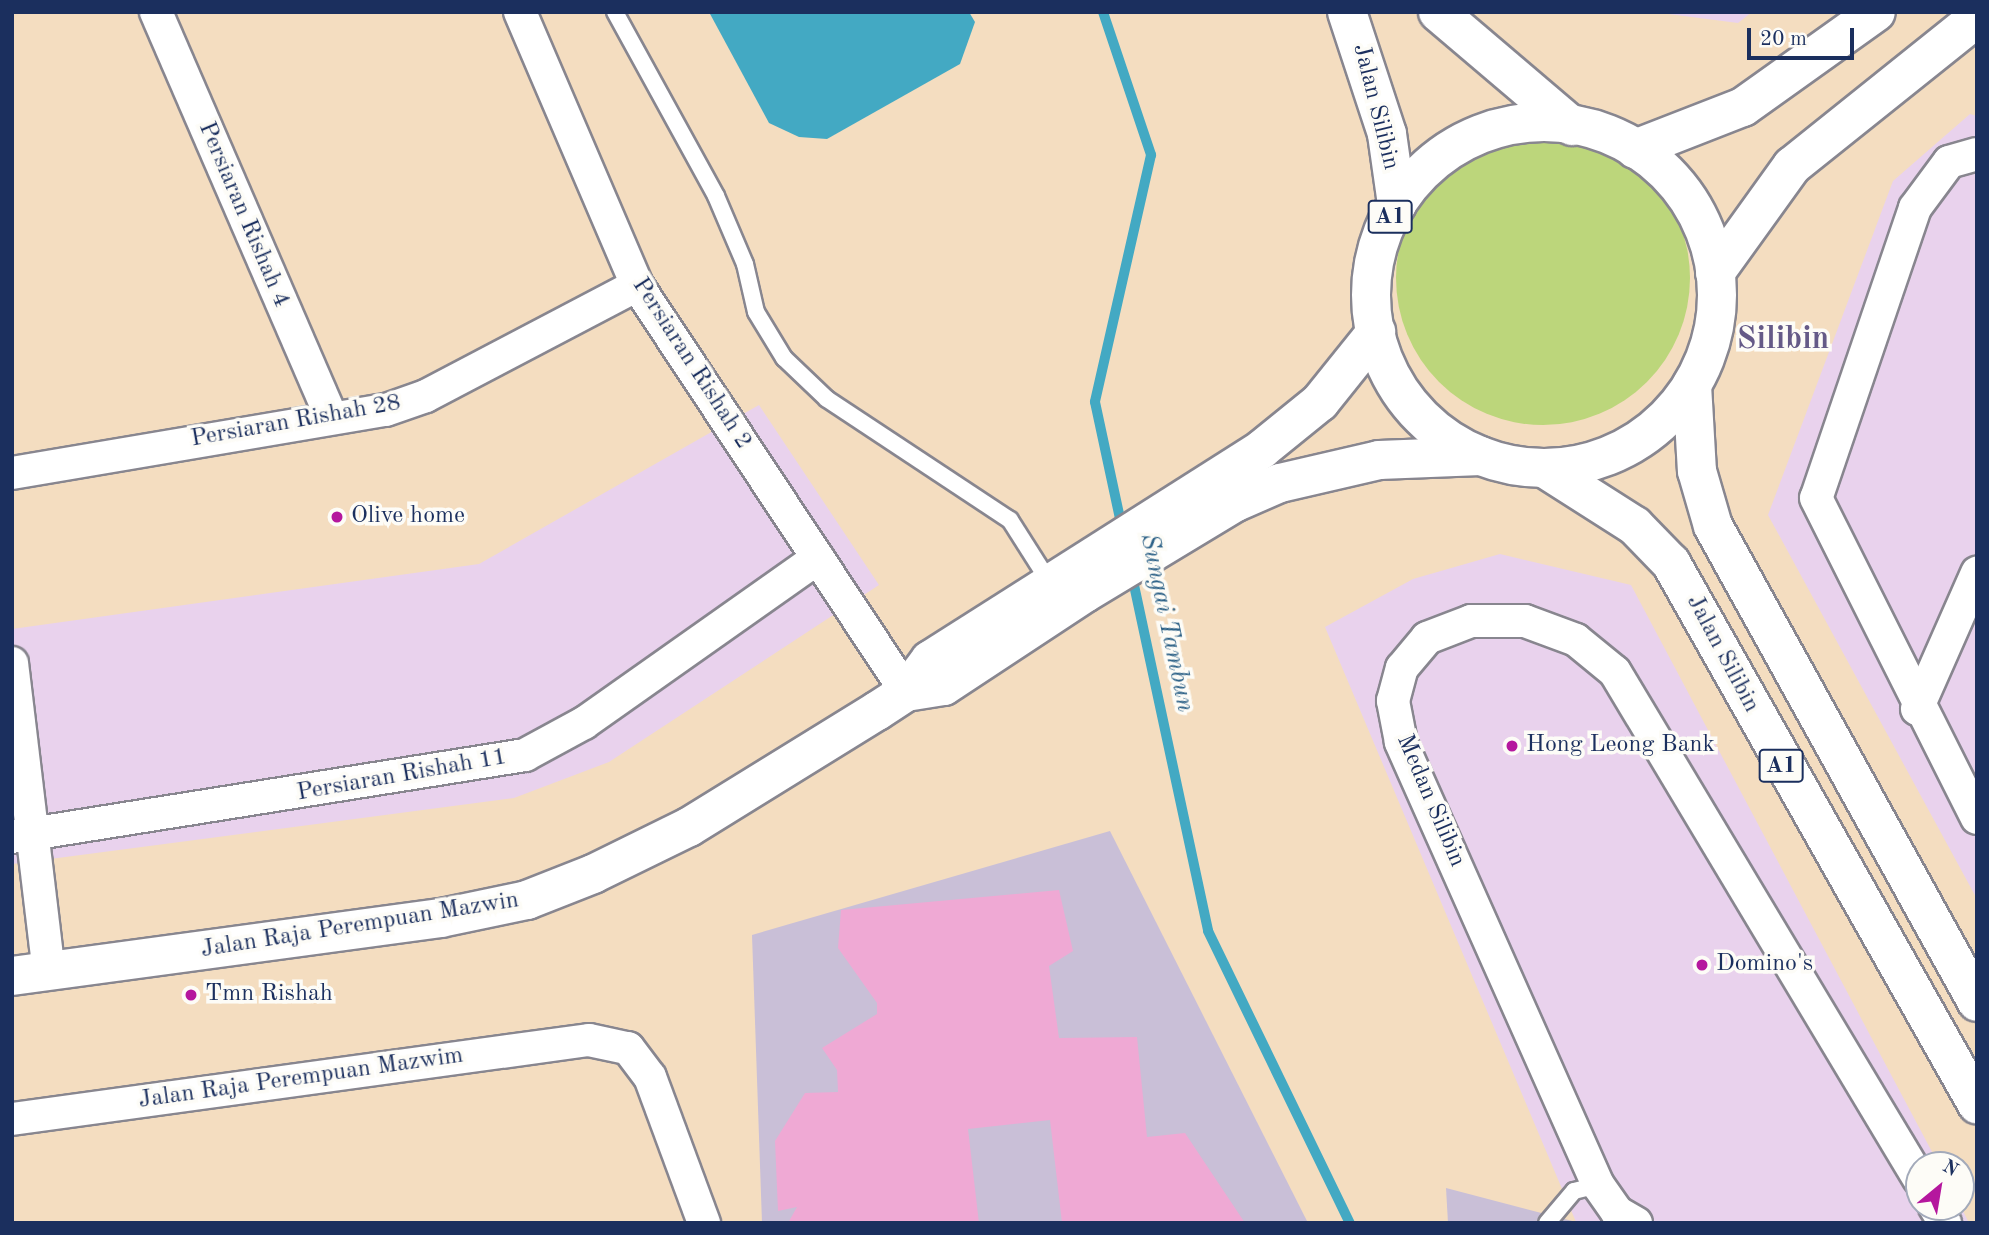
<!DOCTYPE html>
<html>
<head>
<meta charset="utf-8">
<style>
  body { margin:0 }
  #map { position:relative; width:1989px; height:1235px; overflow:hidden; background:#f4ddc0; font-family:"Old Standard TT",serif }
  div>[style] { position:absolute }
  .built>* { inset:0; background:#e9d2ed }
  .industrial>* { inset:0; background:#c9bfd7 }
  .green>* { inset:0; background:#bcd67b }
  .round { border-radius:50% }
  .water>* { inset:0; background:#43a9c3 }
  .stream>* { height:10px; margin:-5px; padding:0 5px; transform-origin:5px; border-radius:5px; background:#43a9c3 }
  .building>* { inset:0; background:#efa9d4 }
  .roads { filter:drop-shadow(2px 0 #88868f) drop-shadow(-2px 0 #88868f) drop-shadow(0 2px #88868f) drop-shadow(0 -2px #88868f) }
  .service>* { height:16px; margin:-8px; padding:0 8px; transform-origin:8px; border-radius:8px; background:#fff }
  .minor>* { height:32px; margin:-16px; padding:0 16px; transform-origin:16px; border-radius:16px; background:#fff }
  .secondary>* { height:38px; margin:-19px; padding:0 19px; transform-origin:19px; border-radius:19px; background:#fff }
  .primary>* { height:38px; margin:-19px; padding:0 19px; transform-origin:19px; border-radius:19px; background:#fff }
  .primary>.ring { margin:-19px; padding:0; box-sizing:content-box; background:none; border:38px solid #fff; border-radius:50% }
  .dots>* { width:19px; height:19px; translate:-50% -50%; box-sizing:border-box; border:4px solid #fdfcf7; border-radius:50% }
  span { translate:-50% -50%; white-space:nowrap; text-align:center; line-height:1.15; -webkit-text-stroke:7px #fdfcf7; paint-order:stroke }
  .shield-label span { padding:2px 5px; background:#fdfcf7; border:2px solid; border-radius:5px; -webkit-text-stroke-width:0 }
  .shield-label { font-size:23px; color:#1b2f5e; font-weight:700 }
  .street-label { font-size:24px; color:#1b2f5e }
  .poi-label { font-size:24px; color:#1b2f5e }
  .left { translate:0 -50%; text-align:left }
  .water-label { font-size:26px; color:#2b6086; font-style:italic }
  .district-label { font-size:32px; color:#655a87; font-weight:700 }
  .frame { position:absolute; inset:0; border:14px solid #1b2f5e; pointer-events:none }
  .north { position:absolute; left:1905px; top:1151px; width:70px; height:70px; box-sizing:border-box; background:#fdfcf7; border:2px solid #a3aaba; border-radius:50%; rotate:30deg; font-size:19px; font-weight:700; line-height:28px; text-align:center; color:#1b2f5e }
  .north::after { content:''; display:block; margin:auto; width:24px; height:32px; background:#b5179e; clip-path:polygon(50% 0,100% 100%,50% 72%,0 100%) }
  .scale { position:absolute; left:1747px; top:28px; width:107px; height:32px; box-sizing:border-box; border:4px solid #1b2f5e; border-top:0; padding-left:9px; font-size:21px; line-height:24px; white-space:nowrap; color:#1b2f5e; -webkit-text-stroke:5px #fdfcf7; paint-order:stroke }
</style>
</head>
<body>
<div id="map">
  <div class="built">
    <i style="clip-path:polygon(1653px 12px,1752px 12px,1738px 23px)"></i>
    <i style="clip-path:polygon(1970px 114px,1977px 116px,1977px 899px,1768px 515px,1893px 181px)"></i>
    <i style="clip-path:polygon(759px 405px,879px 585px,609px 762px,514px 798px,12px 864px,12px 629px,479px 564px)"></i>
    <i style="clip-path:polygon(1500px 554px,1631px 585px,1939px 1165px,1919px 1165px,1919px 1207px,1961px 1207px,1969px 1223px,1576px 1222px,1325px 627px,1413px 579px)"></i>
  </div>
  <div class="industrial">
    <i style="clip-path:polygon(1110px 831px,1308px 1223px,762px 1223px,752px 935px)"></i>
    <i style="clip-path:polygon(1446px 1188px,1576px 1222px,1578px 1223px,1448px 1223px)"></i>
  </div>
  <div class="green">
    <i class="round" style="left:1396px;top:131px;width:294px;height:294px"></i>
  </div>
  <div class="water">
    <i style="clip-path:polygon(709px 12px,969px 12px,975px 22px,960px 64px,827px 139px,799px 137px,769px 123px)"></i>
  </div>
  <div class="stream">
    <i style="left:1103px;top:12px;width:151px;rotate:71.4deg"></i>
    <i style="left:1151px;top:155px;width:253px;rotate:102.8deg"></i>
    <i style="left:1095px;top:402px;width:129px;rotate:77.9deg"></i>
    <i style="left:1131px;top:571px;width:368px;rotate:77.9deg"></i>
    <i style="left:1208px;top:931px;width:325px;rotate:64.1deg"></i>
  </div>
  <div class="building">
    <i style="clip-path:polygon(1059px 890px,1073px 951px,1049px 966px,1059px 1038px,1137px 1037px,1147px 1137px,1185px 1133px,1245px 1223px,1062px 1223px,1050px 1120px,968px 1129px,979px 1223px,788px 1223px,797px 1207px,778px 1211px,775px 1141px,805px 1093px,838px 1092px,837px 1070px,822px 1048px,877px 1014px,877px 1003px,838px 948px,841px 910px)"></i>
  </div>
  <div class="roads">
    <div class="service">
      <i style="left:615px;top:12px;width:210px;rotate:61.2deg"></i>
      <i style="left:716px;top:196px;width:74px;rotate:66.9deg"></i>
      <i style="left:745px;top:264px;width:49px;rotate:77.1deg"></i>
      <i style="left:756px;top:312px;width:54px;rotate:58.7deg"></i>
      <i style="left:784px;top:358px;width:59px;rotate:43.6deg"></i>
      <i style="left:827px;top:399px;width:219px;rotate:33.5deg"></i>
      <i style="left:1010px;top:520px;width:75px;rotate:57.6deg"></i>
      <i style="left:1547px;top:1223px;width:42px;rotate:-49.8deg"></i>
      <i style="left:1574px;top:1191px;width:25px;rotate:-14deg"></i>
    </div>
    <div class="minor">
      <i style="left:156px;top:12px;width:441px;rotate:66.6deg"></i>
      <i style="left:520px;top:12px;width:297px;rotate:66.8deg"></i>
      <i style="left:637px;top:285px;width:488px;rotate:56.5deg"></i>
      <i style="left:1977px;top:154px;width:29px;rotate:164deg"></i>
      <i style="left:1949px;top:162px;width:57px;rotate:126.5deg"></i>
      <i style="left:1915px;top:208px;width:306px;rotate:108.8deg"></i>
      <i style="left:1816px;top:498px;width:358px;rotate:63.3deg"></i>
      <i style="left:12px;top:473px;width:379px;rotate:-9.6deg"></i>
      <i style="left:386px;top:410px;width:42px;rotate:-19.3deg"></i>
      <i style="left:426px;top:396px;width:238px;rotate:-27.7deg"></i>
      <i style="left:12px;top:663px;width:311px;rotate:83.2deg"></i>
      <i style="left:1917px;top:709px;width:149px;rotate:-66.2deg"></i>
      <i style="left:12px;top:837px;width:520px;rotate:-9.08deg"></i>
      <i style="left:525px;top:755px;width:67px;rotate:-28.5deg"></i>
      <i style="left:584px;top:723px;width:286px;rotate:-35.2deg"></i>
      <i style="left:12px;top:1119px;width:582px;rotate:-7.8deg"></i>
      <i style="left:589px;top:1040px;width:40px;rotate:12deg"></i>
      <i style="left:628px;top:1048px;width:36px;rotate:53deg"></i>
      <i style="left:650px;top:1077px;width:156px;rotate:69.7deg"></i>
      <i style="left:1935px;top:1207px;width:19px;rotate:58deg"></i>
      <i style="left:1636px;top:1223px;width:22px;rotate:-150deg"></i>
      <i style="left:1617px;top:1212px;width:33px;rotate:-125deg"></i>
      <i style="left:1598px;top:1185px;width:485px;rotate:-114deg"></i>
      <i style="left:1401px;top:742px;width:42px;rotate:-101deg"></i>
      <i style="left:1393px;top:701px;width:34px;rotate:-75deg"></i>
      <i style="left:1402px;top:668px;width:39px;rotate:-50deg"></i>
      <i style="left:1427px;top:638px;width:47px;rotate:-21.1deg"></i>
      <i style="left:1471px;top:621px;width:54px"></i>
      <i style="left:1525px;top:621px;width:54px;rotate:20.4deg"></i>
      <i style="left:1576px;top:640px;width:50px;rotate:39.4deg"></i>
      <i style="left:1615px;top:672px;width:591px;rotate:59.05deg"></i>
    </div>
    <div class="secondary">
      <i style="left:906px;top:692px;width:38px;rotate:-9deg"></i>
      <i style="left:944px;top:686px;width:169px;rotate:-33.4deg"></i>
      <i style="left:1085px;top:593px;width:176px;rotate:-31.1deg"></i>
      <i style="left:1236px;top:502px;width:48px;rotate:-23.4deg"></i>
      <i style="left:1280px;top:483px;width:102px;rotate:-13.1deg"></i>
      <i style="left:1379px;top:460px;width:102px;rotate:-2.2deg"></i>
      <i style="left:12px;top:976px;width:433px;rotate:-7.7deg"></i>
      <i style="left:441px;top:918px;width:88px;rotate:-11.8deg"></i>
      <i style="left:527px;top:900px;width:71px;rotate:-21.5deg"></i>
      <i style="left:593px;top:874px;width:107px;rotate:-26.1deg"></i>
      <i style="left:689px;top:827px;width:221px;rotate:-31.7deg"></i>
      <i style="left:877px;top:711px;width:35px;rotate:-33deg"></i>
      <i style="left:906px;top:692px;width:40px;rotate:-53deg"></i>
      <i style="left:930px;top:660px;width:393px;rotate:-32.4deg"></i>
      <i style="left:1262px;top:449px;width:75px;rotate:-39deg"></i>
      <i style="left:1320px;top:402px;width:90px;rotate:-51.3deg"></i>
    </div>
    <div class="primary">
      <i style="left:1347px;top:12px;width:128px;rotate:71.8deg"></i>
      <i style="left:1387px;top:134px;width:71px;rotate:81.9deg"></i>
      <i style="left:1438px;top:12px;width:176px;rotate:40.4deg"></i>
      <i class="ring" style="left:1371px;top:122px;width:308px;height:308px"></i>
      <i style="left:1635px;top:149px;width:116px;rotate:-21.3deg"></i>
      <i style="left:1743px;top:107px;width:163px;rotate:-35.5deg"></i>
      <i style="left:1715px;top:273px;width:132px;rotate:-54.3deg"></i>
      <i style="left:1792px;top:166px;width:237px;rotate:-38.7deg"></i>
      <i style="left:1692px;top:385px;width:86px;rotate:86.7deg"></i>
      <i style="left:1697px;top:471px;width:57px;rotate:73.8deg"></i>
      <i style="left:1713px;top:526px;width:544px;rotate:60.99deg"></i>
      <i style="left:1544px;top:468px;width:108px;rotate:32.5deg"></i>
      <i style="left:1635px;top:526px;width:52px;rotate:45.8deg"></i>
      <i style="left:1671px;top:563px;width:622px;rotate:60.51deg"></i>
    </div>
  </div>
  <div class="dots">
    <i style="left:337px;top:517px;background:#b5179e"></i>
    <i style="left:1512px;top:746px;background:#b5179e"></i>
    <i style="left:1702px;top:965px;background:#b5179e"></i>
    <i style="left:191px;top:995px;background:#b5179e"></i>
  </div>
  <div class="shield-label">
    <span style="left:1390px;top:217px">A1</span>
    <span style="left:1781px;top:766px">A1</span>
  </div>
  <div class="street-label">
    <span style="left:1375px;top:107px;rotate:76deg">Jalan Silibin</span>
    <span style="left:243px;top:215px;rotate:67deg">Persiaran Rishah 4</span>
    <span style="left:691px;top:364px;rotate:57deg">Persiaran Rishah 2</span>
    <span style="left:296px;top:422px;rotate:-10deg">Persiaran Rishah 28</span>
    <span style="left:1722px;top:654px;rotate:62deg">Jalan Silibin</span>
    <span style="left:402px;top:776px;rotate:-10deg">Persiaran Rishah 11</span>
    <span style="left:1430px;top:801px;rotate:67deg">Medan Silibin</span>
    <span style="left:360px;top:926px;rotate:-9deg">Jalan Raja Perempuan Mazwin</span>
    <span style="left:301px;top:1079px;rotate:-8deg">Jalan Raja Perempuan Mazwim</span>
  </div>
  <div class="poi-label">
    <span class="left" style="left:351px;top:517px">Olive home</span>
    <span class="left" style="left:1526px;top:746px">Hong Leong Bank</span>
    <span class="left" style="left:1716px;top:965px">Domino's</span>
    <span class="left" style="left:205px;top:995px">Tmn Rishah</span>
  </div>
  <div class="water-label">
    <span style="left:1166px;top:623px;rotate:78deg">Sungai Tambun</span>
  </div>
  <div class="district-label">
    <span style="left:1783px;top:340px">Silibin</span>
  </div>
  <div class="frame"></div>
  <div class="north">N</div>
  <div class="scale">20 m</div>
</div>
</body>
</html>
